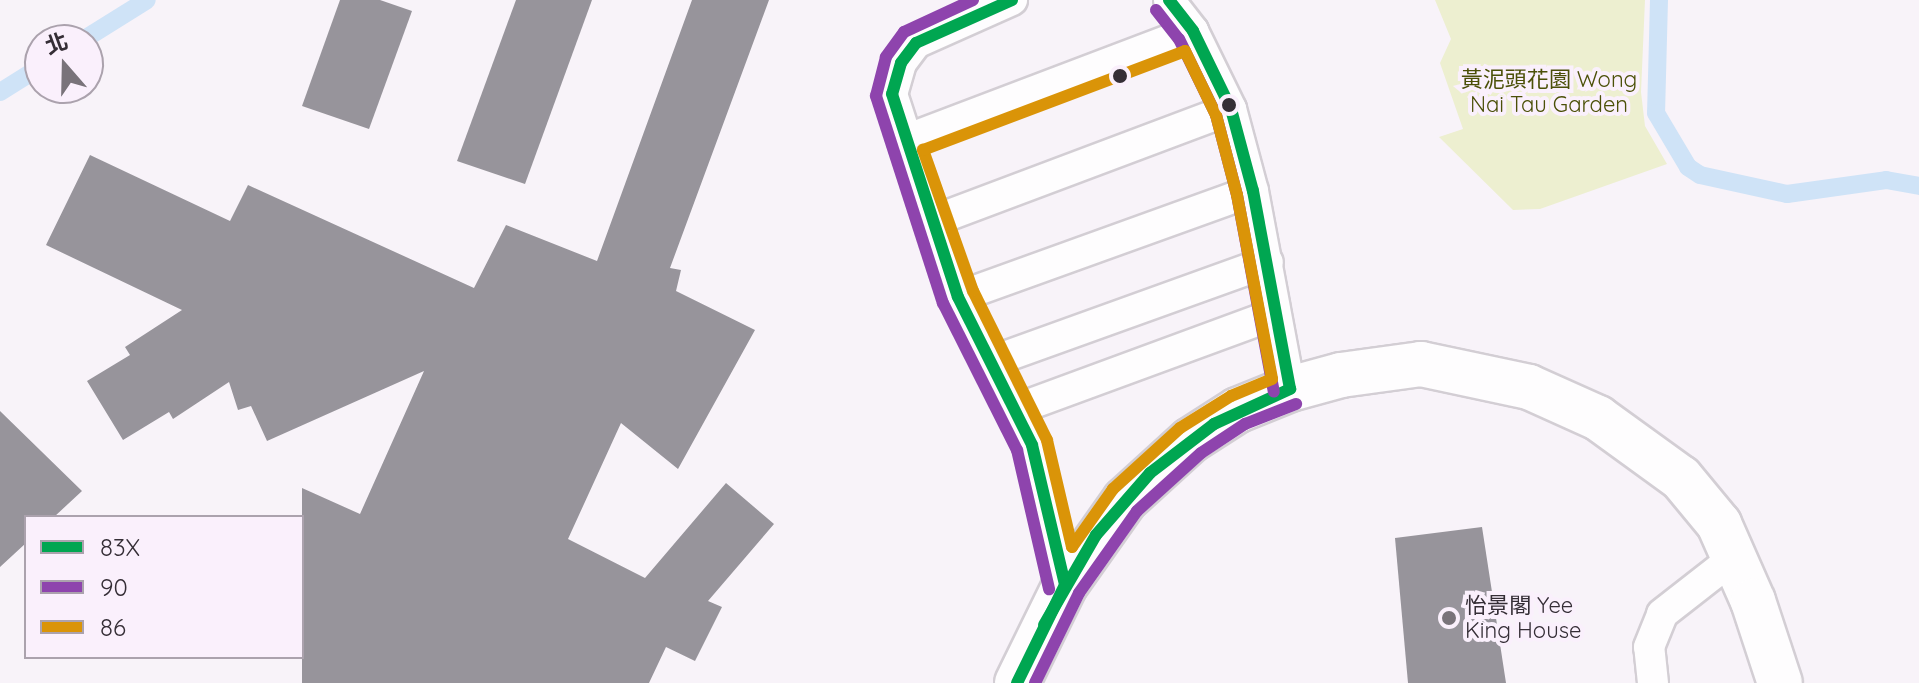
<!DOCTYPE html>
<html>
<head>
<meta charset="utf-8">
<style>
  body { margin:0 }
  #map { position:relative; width:1919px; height:683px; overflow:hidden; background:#f8f3f9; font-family:Quicksand,"Noto Sans TC",sans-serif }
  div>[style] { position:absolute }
  .green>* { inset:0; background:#edefd0 }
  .stream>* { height:18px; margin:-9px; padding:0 9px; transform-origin:9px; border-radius:9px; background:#cfe3f7 }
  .building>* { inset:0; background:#97949b }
  .roads { filter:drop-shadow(2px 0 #d3ced4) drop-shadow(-2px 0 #d3ced4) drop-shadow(0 2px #d3ced4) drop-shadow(0 -2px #d3ced4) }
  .lane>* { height:30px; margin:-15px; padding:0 15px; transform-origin:15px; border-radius:15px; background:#fefdfe }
  .street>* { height:44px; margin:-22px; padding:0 22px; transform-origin:22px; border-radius:22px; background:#fefdfe }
  .secondary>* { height:44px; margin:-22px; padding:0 22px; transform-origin:22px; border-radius:22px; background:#fefdfe }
  .bus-1>* { height:12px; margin:-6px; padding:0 6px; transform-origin:6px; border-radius:6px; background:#00a651 }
  .bus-2>* { height:12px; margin:-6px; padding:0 6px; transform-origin:6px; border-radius:6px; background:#8e44ad }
  .bus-3>* { height:12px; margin:-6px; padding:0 6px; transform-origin:6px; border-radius:6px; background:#da9408 }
  .dots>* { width:22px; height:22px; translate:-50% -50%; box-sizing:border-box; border:4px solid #faf0fc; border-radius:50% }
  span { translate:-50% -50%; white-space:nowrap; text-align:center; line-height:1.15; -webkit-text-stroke:8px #faf0fc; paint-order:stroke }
  .park-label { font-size:22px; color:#4b5008 }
  .poi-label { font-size:22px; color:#352e36 }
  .left { translate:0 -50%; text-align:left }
  .legend { position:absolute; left:24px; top:515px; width:280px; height:144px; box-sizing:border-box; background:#faf0fc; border:2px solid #aba2ad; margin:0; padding:10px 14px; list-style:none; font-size:24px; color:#352e36 }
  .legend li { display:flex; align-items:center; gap:16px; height:40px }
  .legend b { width:40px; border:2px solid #aba2ad }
  .north { position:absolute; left:24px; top:24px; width:80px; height:80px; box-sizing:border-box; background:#faf0fc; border:2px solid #aba2ad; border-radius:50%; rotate:340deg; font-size:22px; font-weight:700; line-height:32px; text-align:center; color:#352e36 }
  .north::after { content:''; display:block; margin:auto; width:28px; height:36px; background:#79737a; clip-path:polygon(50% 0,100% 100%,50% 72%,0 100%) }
</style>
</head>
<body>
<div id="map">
  <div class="green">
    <i style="clip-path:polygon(1435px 0,1645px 0,1641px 92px,1645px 126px,1667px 164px,1540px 209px,1513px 210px,1439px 137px,1463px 129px,1440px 63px,1451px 39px)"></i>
  </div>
  <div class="stream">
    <i style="left:1659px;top:0;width:113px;rotate:91.5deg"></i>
    <i style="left:1656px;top:113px;width:63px;rotate:59.3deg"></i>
    <i style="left:1688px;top:167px;width:14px;rotate:34deg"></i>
    <i style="left:1700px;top:175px;width:89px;rotate:12.3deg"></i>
    <i style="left:1787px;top:194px;width:100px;rotate:-8deg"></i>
    <i style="left:1886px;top:180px;width:34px;rotate:10deg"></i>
    <i style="left:83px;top:40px;width:75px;rotate:-32deg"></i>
    <i style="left:0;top:92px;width:47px;rotate:-32deg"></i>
  </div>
  <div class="building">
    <i style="clip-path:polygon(340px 0,380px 0,412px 11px,369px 129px,302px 106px)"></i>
    <i style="clip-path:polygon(516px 0,592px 0,525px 184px,457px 161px)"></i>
    <i style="clip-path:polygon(692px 0,769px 0,670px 268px,681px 270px,676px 291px,755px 330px,678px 469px,621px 423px,568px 539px,645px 578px,726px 483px,774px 524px,708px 601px,722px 607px,695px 661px,666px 647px,649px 683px,302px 683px,302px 488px,360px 514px,424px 371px,267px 441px,251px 406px,238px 410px,229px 382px,173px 419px,169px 412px,123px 440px,87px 381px,130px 355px,125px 347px,182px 310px,46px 245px,90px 155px,230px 221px,248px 185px,474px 288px,506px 225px,597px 261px)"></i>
    <i style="clip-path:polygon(0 411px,82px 491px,54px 517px,26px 517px,26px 543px,0 567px)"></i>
    <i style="clip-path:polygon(1482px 527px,1506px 683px,1408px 683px,1395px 538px)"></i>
  </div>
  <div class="roads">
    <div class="lane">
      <i style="left:1012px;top:0;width:105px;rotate:155.9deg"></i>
      <i style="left:916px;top:43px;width:25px;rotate:127deg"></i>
      <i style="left:901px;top:63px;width:32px;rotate:106deg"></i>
      <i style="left:892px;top:94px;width:213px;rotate:72deg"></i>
      <i style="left:958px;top:297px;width:165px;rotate:63.4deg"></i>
      <i style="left:1032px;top:445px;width:144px;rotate:76.7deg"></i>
      <i style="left:1169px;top:0;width:39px;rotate:52deg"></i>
      <i style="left:1193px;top:31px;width:87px;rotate:64deg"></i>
      <i style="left:1231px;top:109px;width:85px;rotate:75deg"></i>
      <i style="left:1253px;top:191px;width:201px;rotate:79.4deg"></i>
      <i style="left:903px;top:141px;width:310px;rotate:-20.8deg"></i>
      <i style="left:933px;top:221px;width:318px;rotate:-20.6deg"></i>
      <i style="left:958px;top:297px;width:313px;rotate:-19.8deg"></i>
      <i style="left:993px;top:361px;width:292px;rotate:-19.8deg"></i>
      <i style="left:1017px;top:409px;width:272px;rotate:-20.2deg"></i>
      <i style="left:1653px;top:683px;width:36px;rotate:-96deg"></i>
      <i style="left:1649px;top:647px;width:35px;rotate:-68deg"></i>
      <i style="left:1662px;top:614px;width:93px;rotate:-38deg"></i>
    </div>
    <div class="street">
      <i style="left:1290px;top:389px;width:53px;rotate:-15.4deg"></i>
      <i style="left:1341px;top:375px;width:81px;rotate:-7.8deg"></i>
      <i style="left:1421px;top:364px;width:110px;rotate:12deg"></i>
      <i style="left:1529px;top:387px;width:76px;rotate:24.2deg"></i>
      <i style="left:1598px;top:418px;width:102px;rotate:35.9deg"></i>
      <i style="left:1681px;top:478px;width:60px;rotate:50.4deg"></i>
      <i style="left:1719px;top:524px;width:84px;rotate:66.2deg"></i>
      <i style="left:1753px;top:601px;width:86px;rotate:71.8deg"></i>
    </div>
    <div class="secondary">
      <i style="left:1017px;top:683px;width:109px;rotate:-63.9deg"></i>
      <i style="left:1065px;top:585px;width:104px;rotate:-54.8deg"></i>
      <i style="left:1125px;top:500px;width:89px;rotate:-42.3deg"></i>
      <i style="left:1191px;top:440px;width:56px;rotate:-32.6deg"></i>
      <i style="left:1238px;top:410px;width:56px;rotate:-22deg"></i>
    </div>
  </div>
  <div class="bus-1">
    <i style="left:1012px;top:0;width:105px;rotate:155.9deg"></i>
    <i style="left:916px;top:43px;width:25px;rotate:127deg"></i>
    <i style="left:901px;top:63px;width:32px;rotate:106deg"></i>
    <i style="left:892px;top:94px;width:213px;rotate:72deg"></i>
    <i style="left:958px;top:297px;width:165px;rotate:63.4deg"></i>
    <i style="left:1032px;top:445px;width:144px;rotate:76.7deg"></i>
    <i style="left:1065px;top:585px;width:109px;rotate:116.1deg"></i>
    <i style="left:1169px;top:0;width:39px;rotate:52deg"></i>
    <i style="left:1193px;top:31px;width:87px;rotate:64deg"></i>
    <i style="left:1231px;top:109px;width:85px;rotate:75deg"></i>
    <i style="left:1253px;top:191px;width:201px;rotate:79.4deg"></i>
    <i style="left:1044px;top:625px;width:104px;rotate:-60deg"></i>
    <i style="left:1096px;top:535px;width:82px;rotate:-48.9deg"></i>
    <i style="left:1150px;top:473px;width:81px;rotate:-37.4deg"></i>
    <i style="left:1214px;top:424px;width:84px;rotate:-24.7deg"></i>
  </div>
  <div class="bus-2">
    <i style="left:973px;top:0;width:76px;rotate:155.1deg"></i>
    <i style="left:904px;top:32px;width:31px;rotate:126deg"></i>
    <i style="left:886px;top:57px;width:40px;rotate:104.4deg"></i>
    <i style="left:876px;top:96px;width:218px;rotate:72.1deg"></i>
    <i style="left:943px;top:303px;width:165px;rotate:63.3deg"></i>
    <i style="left:1017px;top:450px;width:143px;rotate:77deg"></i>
    <i style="left:1156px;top:10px;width:37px;rotate:52deg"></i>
    <i style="left:1179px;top:39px;width:85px;rotate:64deg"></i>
    <i style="left:1216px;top:115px;width:83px;rotate:75.3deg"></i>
    <i style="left:1237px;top:195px;width:200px;rotate:79.4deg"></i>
    <i style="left:1035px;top:683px;width:100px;rotate:-63.9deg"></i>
    <i style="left:1079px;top:593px;width:100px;rotate:-54.7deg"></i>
    <i style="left:1137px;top:511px;width:86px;rotate:-42.2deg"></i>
    <i style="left:1201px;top:453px;width:53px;rotate:-33.4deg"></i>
    <i style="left:1245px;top:424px;width:55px;rotate:-21.4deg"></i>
  </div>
  <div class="bus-3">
    <i style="left:1185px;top:51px;width:71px;rotate:64.2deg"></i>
    <i style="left:1216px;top:115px;width:83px;rotate:75.3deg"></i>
    <i style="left:1237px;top:195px;width:187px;rotate:79.2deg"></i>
    <i style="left:1272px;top:379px;width:44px;rotate:157.5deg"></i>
    <i style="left:1231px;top:396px;width:60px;rotate:147.9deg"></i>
    <i style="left:1180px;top:428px;width:91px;rotate:137.7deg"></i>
    <i style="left:1113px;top:489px;width:71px;rotate:125.3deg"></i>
    <i style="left:1072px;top:547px;width:110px;rotate:-103.2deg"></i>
    <i style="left:1047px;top:440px;width:166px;rotate:-116.4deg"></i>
    <i style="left:973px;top:291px;width:150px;rotate:-109.5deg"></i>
    <i style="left:923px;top:150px;width:280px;rotate:-20.7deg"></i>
  </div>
  <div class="dots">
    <i style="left:1120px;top:76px;background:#352e36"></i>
    <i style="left:1229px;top:105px;background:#352e36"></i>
    <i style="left:1449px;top:618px;background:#79737a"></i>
  </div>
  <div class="park-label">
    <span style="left:1549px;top:92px">黃泥頭花園 Wong<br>Nai Tau Garden</span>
  </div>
  <div class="poi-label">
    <span class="left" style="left:1465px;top:618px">怡景閣 Yee<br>King House</span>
  </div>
  <ul class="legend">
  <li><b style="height:10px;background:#00a651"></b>83X</li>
  <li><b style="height:10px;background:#8e44ad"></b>90</li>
  <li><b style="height:10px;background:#da9408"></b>86</li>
  </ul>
  <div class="north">北</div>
</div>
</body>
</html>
